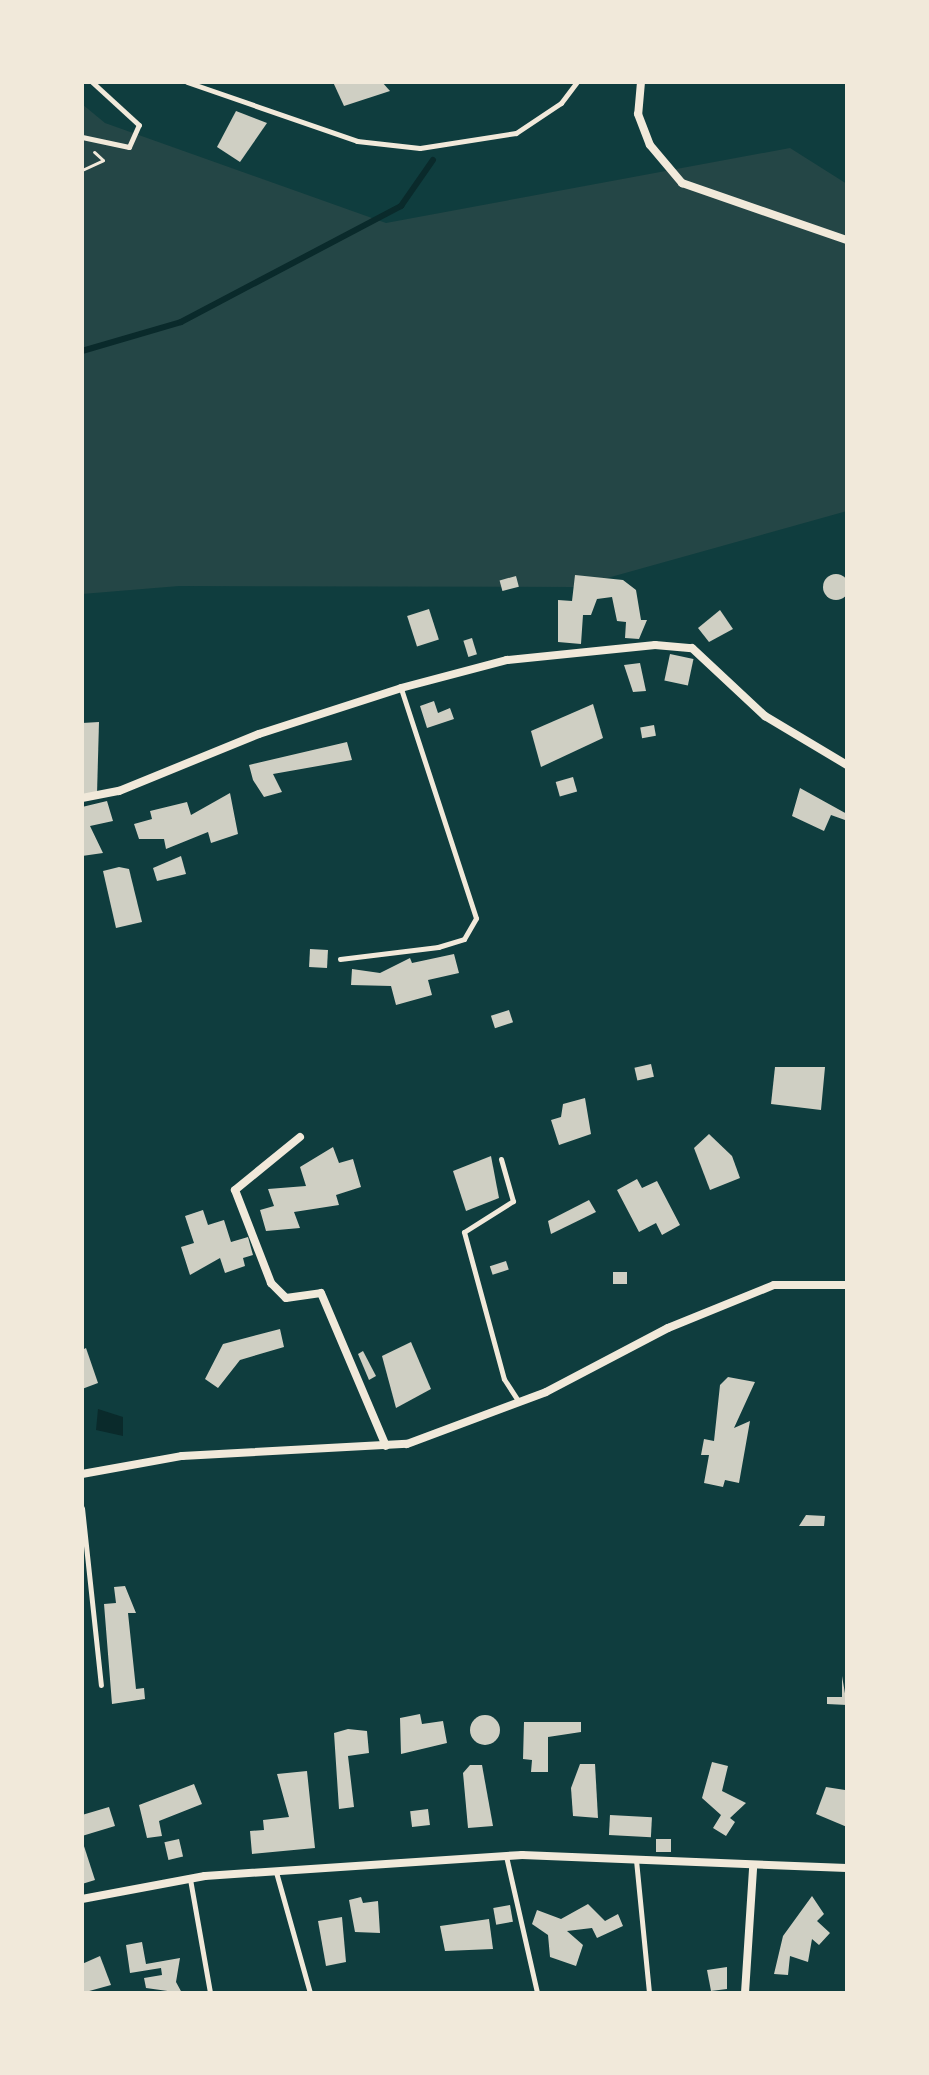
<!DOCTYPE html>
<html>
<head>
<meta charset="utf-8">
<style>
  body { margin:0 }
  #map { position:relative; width:929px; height:2075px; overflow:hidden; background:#0f3d3e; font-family:Figtree,sans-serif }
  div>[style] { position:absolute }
  .green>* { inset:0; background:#244646 }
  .water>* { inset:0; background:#0a2a2b }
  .stream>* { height:6px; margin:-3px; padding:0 3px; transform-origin:3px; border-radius:3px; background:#0a2a2b }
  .building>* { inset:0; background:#cfcfc3; transform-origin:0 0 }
  .round { border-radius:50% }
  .path>* { height:3px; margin:-1.5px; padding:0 1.5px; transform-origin:1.5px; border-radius:1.5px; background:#f1e9da }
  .service>* { height:5px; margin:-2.5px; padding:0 2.5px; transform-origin:2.5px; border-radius:2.5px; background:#f1e9da }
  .minor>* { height:8px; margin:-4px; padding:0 4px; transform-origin:4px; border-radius:4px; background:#f1e9da }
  span { translate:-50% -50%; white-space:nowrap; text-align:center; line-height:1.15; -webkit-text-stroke:7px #f1e9da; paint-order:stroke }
  .frame { position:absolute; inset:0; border:84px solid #f1e9da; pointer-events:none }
</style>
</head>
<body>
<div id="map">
  <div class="green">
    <i style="clip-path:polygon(82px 104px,105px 123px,386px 223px,790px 148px,847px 184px,847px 511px,575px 587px,179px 586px,82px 594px)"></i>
  </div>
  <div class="water">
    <i style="clip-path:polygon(98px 1409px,123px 1417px,123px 1436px,96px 1430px)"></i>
  </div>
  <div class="stream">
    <i style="left:82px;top:351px;width:103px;rotate:-16.3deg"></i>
    <i style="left:181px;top:322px;width:249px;rotate:-27.8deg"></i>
    <i style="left:401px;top:206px;width:56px;rotate:-55.2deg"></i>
  </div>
  <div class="building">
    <i style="clip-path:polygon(333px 82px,382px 82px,390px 91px,344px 106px)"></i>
    <i style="clip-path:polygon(236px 111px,267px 123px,240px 162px,217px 147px)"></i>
    <i class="round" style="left:823px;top:574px;width:26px;height:26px"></i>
    <i style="clip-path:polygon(575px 575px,623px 580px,636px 590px,641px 620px,647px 620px,639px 639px,625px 638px,626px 622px,617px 621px,612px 597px,597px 599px,591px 615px,583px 615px,581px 644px,558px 642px,558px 600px,572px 601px)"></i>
    <i style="left:516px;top:576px;width:11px;height:17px;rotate:75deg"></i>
    <i style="left:429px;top:609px;width:32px;height:23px;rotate:72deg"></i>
    <i style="clip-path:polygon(720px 610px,733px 629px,709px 642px,698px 628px)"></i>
    <i style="left:472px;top:638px;width:17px;height:9px;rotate:73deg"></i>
    <i style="left:670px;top:654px;width:24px;height:27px;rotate:12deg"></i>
    <i style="clip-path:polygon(640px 663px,646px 691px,633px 692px,624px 665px)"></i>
    <i style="clip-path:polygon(434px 701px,438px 713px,450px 708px,454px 719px,427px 728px,420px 706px)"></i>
    <i style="clip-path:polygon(593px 704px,603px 738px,541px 767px,531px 731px)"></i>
    <i style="clip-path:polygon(99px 722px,97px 794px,82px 795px,82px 723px)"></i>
    <i style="left:654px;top:725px;width:11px;height:14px;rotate:80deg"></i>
    <i style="clip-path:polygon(347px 742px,352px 760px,273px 774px,282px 792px,264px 797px,253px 780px,249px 765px)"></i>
    <i style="left:573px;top:777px;width:15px;height:18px;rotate:74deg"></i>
    <i style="clip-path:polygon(800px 788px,847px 814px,845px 820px,831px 815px,824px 831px,792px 816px)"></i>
    <i style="clip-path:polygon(230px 793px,238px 834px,211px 843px,208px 832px,166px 849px,164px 839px,139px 839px,134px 824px,152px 819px,150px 811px,187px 802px,191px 815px)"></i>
    <i style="clip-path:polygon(107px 801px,113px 821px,90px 826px,103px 853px,82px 856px,82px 807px)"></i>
    <i style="clip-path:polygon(181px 856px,186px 874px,157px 881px,153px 868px)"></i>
    <i style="clip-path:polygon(119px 867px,129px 869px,142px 922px,116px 928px,103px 871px)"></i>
    <i style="left:310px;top:949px;width:18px;height:18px;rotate:3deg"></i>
    <i style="clip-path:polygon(454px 954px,459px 973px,428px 980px,432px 995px,396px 1005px,391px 986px,351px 985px,352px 969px,380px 973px,410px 958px,412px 963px)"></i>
    <i style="left:509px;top:1010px;width:13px;height:19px;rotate:72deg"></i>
    <i style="left:651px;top:1064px;width:13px;height:17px;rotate:77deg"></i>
    <i style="clip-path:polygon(775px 1067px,825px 1067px,821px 1110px,771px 1104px)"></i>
    <i style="clip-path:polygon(585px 1098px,591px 1134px,559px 1145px,551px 1120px,561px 1117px,563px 1104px)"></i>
    <i style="clip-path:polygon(709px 1134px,732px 1156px,740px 1178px,710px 1190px,694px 1148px)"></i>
    <i style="clip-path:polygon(333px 1147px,339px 1163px,353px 1159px,361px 1187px,336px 1195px,339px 1205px,294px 1212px,300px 1228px,266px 1231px,260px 1210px,274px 1206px,268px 1189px,306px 1186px,300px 1167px)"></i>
    <i style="clip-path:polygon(491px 1156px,499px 1198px,466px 1211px,453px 1171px)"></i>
    <i style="clip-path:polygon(637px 1179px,642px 1188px,657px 1181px,680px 1225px,662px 1235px,656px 1223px,639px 1232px,617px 1190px)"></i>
    <i style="clip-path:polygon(589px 1200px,596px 1212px,551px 1234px,548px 1221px)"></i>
    <i style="clip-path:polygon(203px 1210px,208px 1225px,224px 1220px,231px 1242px,248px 1237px,253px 1255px,243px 1258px,245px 1266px,225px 1273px,220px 1258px,190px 1275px,181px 1247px,194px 1243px,185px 1216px)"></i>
    <i style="left:506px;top:1261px;width:9px;height:17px;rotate:72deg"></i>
    <i style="left:627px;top:1272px;width:12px;height:14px;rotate:90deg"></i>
    <i style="clip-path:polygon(280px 1329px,284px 1347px,240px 1360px,218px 1388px,205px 1379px,223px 1344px)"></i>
    <i style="clip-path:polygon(411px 1342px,431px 1389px,396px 1408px,382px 1356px)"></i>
    <i style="clip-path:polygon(86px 1348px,98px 1383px,82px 1389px,82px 1350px)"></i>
    <i style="clip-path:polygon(363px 1351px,376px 1376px,369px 1380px,358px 1354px)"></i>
    <i style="clip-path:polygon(728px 1377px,755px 1382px,734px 1428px,750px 1421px,739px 1483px,725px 1480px,723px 1487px,704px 1483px,709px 1455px,701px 1455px,704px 1439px,714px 1441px,720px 1385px)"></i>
    <i style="clip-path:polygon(806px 1515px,825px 1516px,824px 1526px,799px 1526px)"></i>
    <i style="clip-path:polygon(125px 1586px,136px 1613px,128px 1613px,136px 1689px,144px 1688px,145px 1699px,112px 1704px,104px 1604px,116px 1603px,114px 1587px)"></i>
    <i style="clip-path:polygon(842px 1676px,847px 1705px,827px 1704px,827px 1697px,842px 1697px)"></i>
    <i style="clip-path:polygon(420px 1714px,422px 1724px,443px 1721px,447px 1743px,401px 1754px,400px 1718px)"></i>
    <i class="round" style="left:470px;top:1715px;width:30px;height:30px"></i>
    <i style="clip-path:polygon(524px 1722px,581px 1722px,581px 1732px,548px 1737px,548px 1772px,531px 1772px,532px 1760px,523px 1759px)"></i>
    <i style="clip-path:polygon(348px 1729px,367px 1731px,369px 1753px,348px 1756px,354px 1807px,339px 1809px,334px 1733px)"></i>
    <i style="clip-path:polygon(712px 1762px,728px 1766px,722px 1791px,746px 1803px,730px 1818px,735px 1822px,726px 1836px,713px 1828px,721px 1815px,702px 1798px)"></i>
    <i style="clip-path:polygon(580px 1764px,595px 1764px,598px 1818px,573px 1816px,571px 1788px)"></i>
    <i style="clip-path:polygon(470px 1765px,482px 1765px,493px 1826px,468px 1828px,463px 1773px)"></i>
    <i style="clip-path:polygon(307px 1771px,315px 1848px,252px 1854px,250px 1831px,264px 1830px,263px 1820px,289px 1817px,277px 1774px)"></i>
    <i style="clip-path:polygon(194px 1784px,202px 1804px,159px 1821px,162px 1836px,147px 1838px,139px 1805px)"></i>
    <i style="clip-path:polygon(826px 1787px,845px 1790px,847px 1827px,816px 1814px)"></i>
    <i style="clip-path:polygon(109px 1807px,115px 1826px,82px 1836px,82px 1815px)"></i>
    <i style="left:428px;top:1809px;width:16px;height:18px;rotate:83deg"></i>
    <i style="left:610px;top:1815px;width:42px;height:20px;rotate:3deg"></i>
    <i style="left:179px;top:1839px;width:18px;height:15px;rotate:77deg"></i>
    <i style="left:671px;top:1839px;width:13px;height:15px;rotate:90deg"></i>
    <i style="clip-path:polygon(82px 1840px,95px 1880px,82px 1884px)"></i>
    <i style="clip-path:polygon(812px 1896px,824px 1914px,817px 1921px,830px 1933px,819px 1945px,812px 1939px,808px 1962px,790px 1956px,788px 1975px,774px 1974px,783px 1936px)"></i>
    <i style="clip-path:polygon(361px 1897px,363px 1903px,378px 1901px,380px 1933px,355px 1932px,349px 1900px)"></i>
    <i style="clip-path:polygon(588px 1904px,605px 1921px,618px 1914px,623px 1926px,597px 1938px,592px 1928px,567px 1931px,583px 1945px,576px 1966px,550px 1957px,548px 1935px,532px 1924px,537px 1910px,561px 1919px)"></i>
    <i style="left:510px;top:1905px;width:17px;height:17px;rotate:80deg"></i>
    <i style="clip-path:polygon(342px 1917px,346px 1962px,326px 1966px,318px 1921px)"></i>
    <i style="clip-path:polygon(489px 1919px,493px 1949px,445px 1951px,440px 1926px)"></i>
    <i style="clip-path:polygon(142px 1942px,146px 1964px,180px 1958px,176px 1982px,182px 1993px,146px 1988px,144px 1978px,162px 1975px,161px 1968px,130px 1973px,126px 1945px)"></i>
    <i style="clip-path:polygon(100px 1956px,111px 1985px,82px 1993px,82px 1964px)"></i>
    <i style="clip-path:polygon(727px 1967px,727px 1989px,711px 1991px,707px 1970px)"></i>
  </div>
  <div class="path">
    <i style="left:82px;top:170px;width:23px;rotate:-25deg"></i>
    <i style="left:103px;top:160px;width:12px;rotate:-138deg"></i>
  </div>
  <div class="service">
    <i style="left:187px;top:82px;width:180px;rotate:19.1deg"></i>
    <i style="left:357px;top:141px;width:63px;rotate:6.3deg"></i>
    <i style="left:420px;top:148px;width:97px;rotate:-8.9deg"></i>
    <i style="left:516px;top:133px;width:54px;rotate:-33.7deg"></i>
    <i style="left:561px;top:103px;width:26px;rotate:-53deg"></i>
    <i style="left:82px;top:137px;width:48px;rotate:12deg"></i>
    <i style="left:129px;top:147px;width:24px;rotate:-66deg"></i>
    <i style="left:139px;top:125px;width:64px;rotate:-137.5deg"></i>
    <i style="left:340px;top:959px;width:99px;rotate:-7deg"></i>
    <i style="left:438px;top:947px;width:27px;rotate:-17deg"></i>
    <i style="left:464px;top:939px;width:24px;rotate:-60deg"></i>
    <i style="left:476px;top:918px;width:242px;rotate:-108.1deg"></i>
    <i style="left:501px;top:1159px;width:44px;rotate:74.1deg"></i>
    <i style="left:513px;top:1201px;width:58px;rotate:147.7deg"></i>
    <i style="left:464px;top:1232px;width:152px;rotate:74.8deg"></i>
    <i style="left:504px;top:1379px;width:27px;rotate:57deg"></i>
    <i style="left:82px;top:1508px;width:178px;rotate:83.9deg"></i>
    <i style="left:506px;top:1856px;width:140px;rotate:77.2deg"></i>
    <i style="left:636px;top:1860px;width:134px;rotate:84.4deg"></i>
    <i style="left:276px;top:1872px;width:126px;rotate:74.3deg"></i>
    <i style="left:190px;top:1879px;width:116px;rotate:80deg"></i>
  </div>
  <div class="minor">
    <i style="left:641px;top:82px;width:32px;rotate:95deg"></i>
    <i style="left:638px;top:114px;width:33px;rotate:69deg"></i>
    <i style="left:650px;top:145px;width:50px;rotate:49.9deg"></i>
    <i style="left:682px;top:183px;width:175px;rotate:19.1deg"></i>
    <i style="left:82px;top:798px;width:38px;rotate:-11deg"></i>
    <i style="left:119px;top:791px;width:151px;rotate:-22.2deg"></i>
    <i style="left:259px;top:734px;width:149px;rotate:-17.9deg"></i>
    <i style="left:401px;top:688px;width:110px;rotate:-14.8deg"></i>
    <i style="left:507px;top:660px;width:149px;rotate:-5.8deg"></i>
    <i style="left:655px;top:645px;width:37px;rotate:5deg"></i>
    <i style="left:692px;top:648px;width:100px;rotate:43deg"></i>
    <i style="left:765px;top:716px;width:96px;rotate:30.9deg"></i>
    <i style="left:300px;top:1137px;width:84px;rotate:140.8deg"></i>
    <i style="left:235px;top:1190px;width:100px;rotate:68.8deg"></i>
    <i style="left:271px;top:1283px;width:21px;rotate:45deg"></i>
    <i style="left:286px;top:1298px;width:35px;rotate:-8deg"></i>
    <i style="left:321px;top:1293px;width:166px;rotate:67deg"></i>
    <i style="left:82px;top:1474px;width:102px;rotate:-10.2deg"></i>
    <i style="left:182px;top:1456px;width:225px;rotate:-3.1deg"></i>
    <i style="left:407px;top:1444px;width:148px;rotate:-20.5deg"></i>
    <i style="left:546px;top:1392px;width:138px;rotate:-27.7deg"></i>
    <i style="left:668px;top:1328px;width:114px;rotate:-22.1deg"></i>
    <i style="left:774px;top:1285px;width:73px"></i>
    <i style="left:82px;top:1899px;width:125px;rotate:-10.6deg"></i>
    <i style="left:205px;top:1876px;width:318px;rotate:-3.8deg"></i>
    <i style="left:522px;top:1855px;width:325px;rotate:2.3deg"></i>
    <i style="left:745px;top:1993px;width:125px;rotate:-86.3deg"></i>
  </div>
  <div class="frame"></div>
</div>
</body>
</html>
